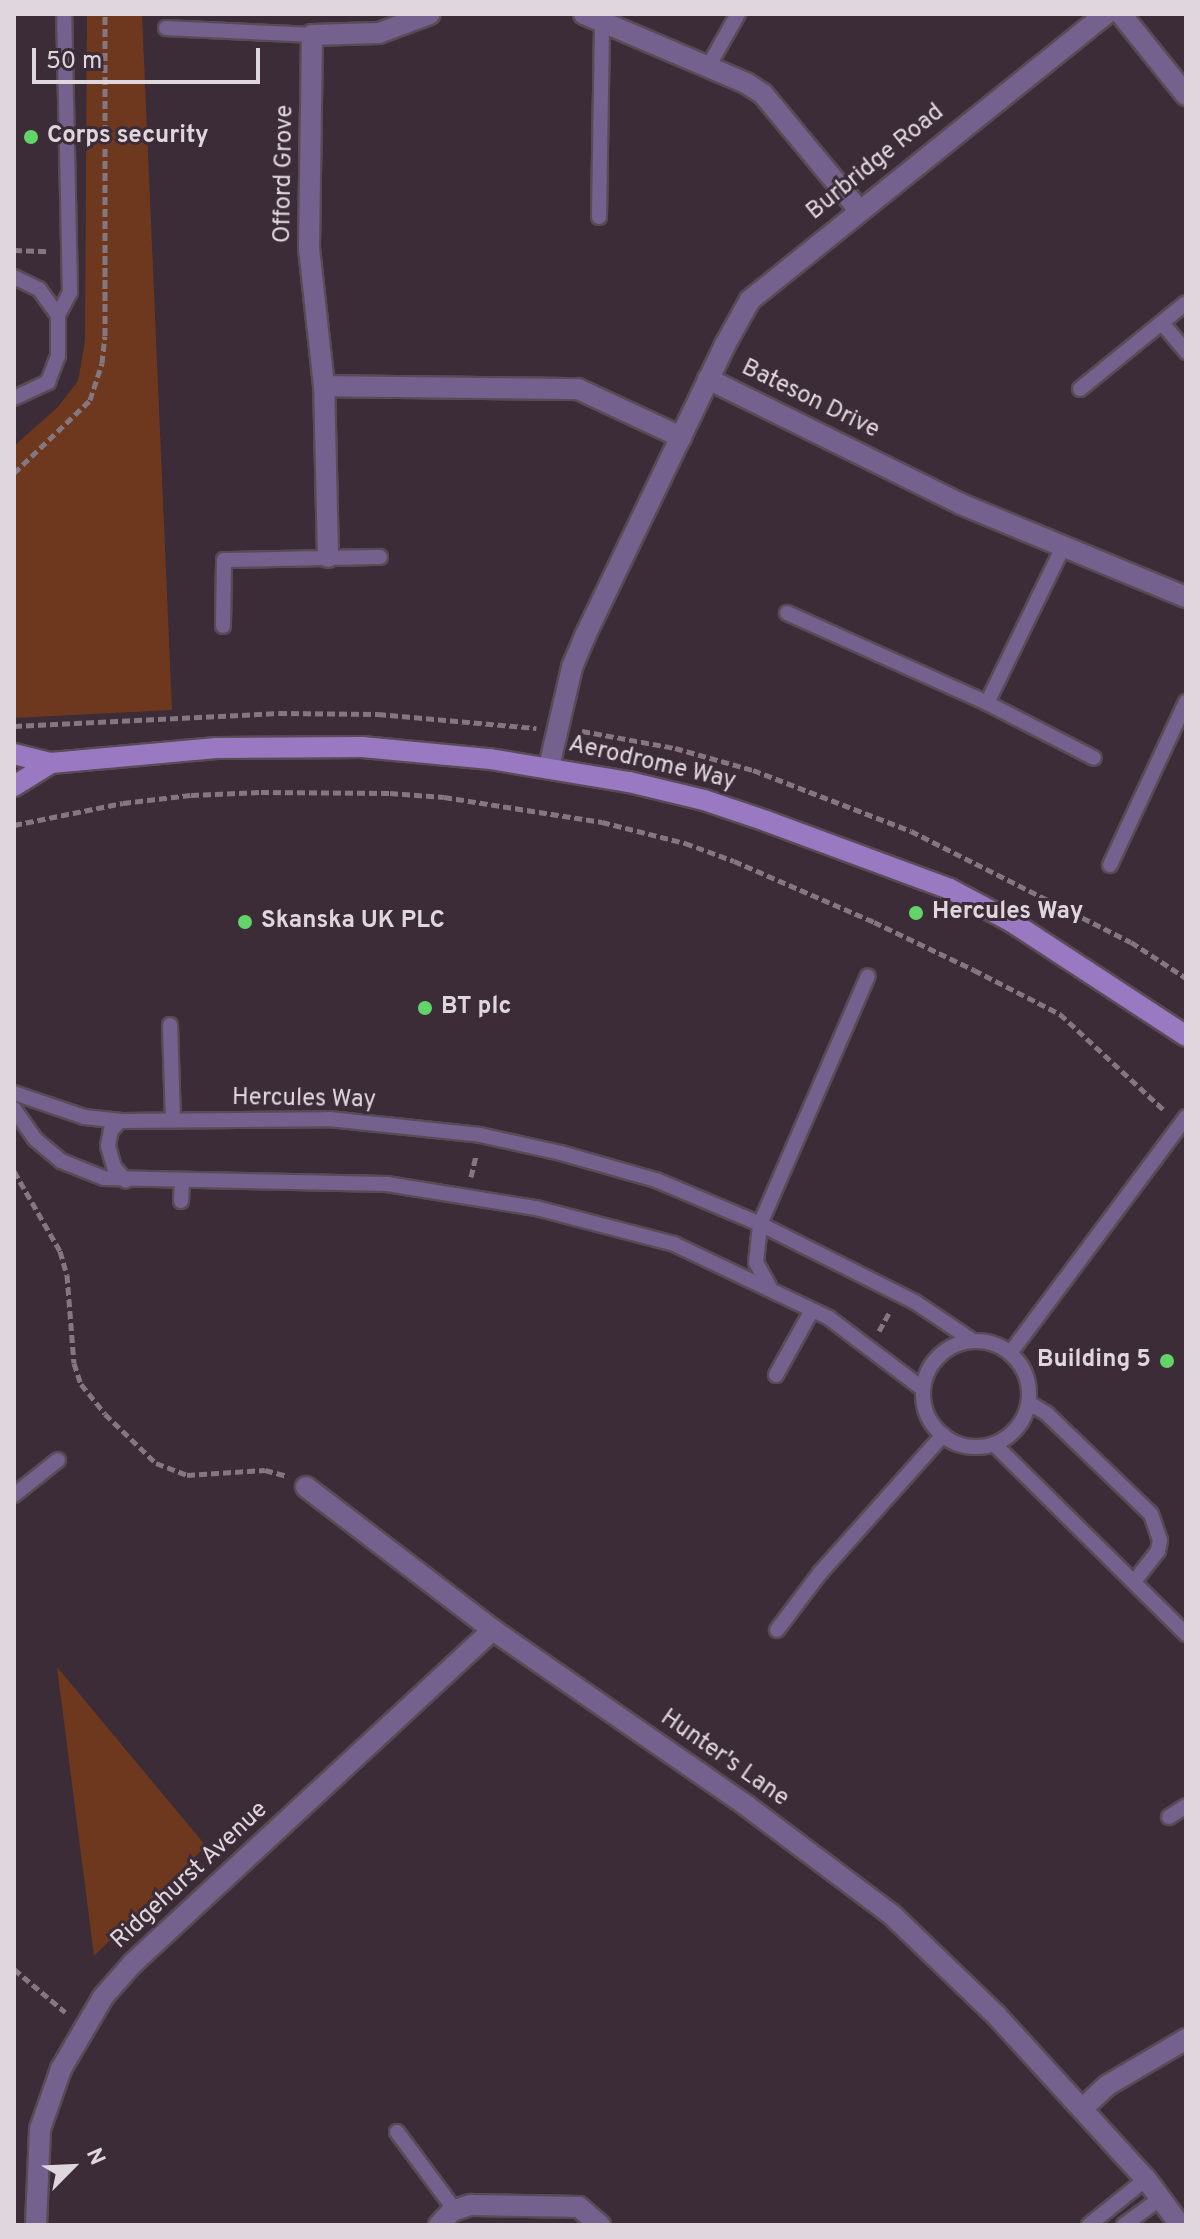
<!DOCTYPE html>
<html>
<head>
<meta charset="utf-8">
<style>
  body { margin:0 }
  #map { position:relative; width:1200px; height:2239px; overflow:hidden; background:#3b2c37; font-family:Overpass,sans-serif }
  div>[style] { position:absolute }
  .green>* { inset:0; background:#6e381f }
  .path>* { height:5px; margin-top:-2.5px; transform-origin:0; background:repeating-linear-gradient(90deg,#847780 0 8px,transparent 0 12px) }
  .roads { filter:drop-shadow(2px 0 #594b55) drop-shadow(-2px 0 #594b55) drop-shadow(0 2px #594b55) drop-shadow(0 -2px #594b55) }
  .lane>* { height:14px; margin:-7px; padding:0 7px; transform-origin:7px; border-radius:7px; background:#74618e }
  .lane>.ring { margin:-7px; padding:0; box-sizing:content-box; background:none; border:14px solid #74618e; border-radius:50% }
  .street>* { height:20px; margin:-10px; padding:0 10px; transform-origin:10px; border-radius:10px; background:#74618e }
  .secondary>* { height:20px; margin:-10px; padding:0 10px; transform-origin:10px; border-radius:10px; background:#997ac2 }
  .dots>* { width:22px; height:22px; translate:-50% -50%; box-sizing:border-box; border:4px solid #3b2c37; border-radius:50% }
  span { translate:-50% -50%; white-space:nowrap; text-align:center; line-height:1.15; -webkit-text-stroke:6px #3b2c37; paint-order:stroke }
  .poi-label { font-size:24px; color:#e0d6dd; font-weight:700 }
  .left { translate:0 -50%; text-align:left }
  .right { translate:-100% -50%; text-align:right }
  .street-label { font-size:24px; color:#e0d6dd }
  .frame { position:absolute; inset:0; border:16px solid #e0d6dd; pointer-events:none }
  .north { position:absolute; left:32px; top:2127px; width:80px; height:80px; -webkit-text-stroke:6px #3b2c37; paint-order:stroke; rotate:66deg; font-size:22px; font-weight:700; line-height:32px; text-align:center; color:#e0d6dd }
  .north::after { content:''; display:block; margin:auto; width:28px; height:36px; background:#e0d6dd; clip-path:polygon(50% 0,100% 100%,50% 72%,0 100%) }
  .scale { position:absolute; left:32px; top:48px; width:228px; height:36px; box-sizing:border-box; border:4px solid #e0d6dd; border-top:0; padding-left:10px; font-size:24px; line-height:28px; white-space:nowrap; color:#e0d6dd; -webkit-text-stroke:6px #3b2c37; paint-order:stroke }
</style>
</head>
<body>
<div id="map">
  <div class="green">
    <i style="clip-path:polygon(87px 14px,142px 14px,172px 710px,14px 718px,14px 446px,58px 407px,78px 381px,85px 341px)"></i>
    <i style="clip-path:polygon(57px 1667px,206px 1846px,94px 1956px)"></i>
  </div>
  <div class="path">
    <i style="left:14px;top:250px;width:35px;rotate:2deg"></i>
    <i style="left:14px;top:473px;width:105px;rotate:-43.8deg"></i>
    <i style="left:90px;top:400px;width:39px;rotate:-72deg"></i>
    <i style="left:102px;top:363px;width:27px;rotate:-84deg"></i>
    <i style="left:105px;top:336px;width:322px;rotate:-90deg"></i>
    <i style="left:14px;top:726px;width:265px;rotate:-2.8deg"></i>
    <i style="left:279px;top:713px;width:99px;rotate:0.6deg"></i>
    <i style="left:378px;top:714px;width:159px;rotate:5.1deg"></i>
    <i style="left:582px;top:731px;width:95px;rotate:10.4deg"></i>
    <i style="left:675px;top:748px;width:81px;rotate:15.8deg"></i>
    <i style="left:753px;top:770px;width:169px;rotate:21.1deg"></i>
    <i style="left:911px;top:831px;width:246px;rotate:26.8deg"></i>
    <i style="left:1131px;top:942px;width:66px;rotate:33.2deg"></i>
    <i style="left:14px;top:825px;width:111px;rotate:-11.4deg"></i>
    <i style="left:123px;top:803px;width:68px;rotate:-6.7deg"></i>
    <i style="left:191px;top:795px;width:70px;rotate:-2.5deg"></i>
    <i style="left:261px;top:792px;width:129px;rotate:0.4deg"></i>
    <i style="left:390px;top:793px;width:54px;rotate:4.2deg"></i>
    <i style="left:444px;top:797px;width:160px;rotate:9deg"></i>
    <i style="left:602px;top:822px;width:86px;rotate:14.2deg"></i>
    <i style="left:685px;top:843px;width:52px;rotate:20.2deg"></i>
    <i style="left:734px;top:861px;width:153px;rotate:23.5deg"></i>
    <i style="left:874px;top:922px;width:111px;rotate:25.6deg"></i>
    <i style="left:974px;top:970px;width:97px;rotate:27.1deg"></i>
    <i style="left:1060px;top:1014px;width:142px;rotate:42.7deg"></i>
    <i style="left:14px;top:1171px;width:92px;rotate:60.1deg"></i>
    <i style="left:60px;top:1251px;width:25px;rotate:74deg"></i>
    <i style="left:67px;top:1275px;width:88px;rotate:85.5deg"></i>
    <i style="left:74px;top:1363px;width:22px;rotate:72deg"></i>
    <i style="left:81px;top:1384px;width:38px;rotate:51deg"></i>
    <i style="left:105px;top:1414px;width:71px;rotate:43.9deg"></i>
    <i style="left:156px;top:1463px;width:33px;rotate:21deg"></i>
    <i style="left:187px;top:1475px;width:78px;rotate:-3.7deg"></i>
    <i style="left:265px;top:1470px;width:24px;rotate:15deg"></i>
    <i style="left:471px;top:1177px;width:23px;rotate:-77deg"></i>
    <i style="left:879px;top:1331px;width:21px;rotate:-61deg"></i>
    <i style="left:14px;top:1969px;width:67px;rotate:40.1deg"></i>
  </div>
  <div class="roads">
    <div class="lane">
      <i style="left:166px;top:28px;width:146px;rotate:2.7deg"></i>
      <i style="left:708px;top:67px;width:61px;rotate:-60.5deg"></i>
      <i style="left:599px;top:217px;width:196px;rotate:-89.1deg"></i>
      <i style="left:14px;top:277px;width:28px;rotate:26deg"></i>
      <i style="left:39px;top:289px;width:32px;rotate:54deg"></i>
      <i style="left:1162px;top:323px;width:38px;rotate:50deg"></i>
      <i style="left:1080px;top:389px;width:136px;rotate:-39.1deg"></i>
      <i style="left:14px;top:398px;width:38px;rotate:-25deg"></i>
      <i style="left:48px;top:382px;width:28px;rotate:-69deg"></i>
      <i style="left:58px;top:356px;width:41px;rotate:-90deg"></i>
      <i style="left:58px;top:315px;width:26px;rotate:-62deg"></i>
      <i style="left:70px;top:292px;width:278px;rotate:-91.2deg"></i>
      <i style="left:787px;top:613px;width:219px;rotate:24.2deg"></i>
      <i style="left:987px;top:703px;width:120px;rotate:27.2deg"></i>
      <i style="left:223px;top:626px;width:66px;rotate:-89.1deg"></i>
      <i style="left:224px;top:560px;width:156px;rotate:-1.1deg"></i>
      <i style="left:987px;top:703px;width:174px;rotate:-64deg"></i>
      <i style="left:1110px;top:865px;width:180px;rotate:-65deg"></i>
      <i style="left:170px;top:1025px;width:95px;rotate:88.2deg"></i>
      <i style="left:14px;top:1093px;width:74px;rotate:18.9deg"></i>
      <i style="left:84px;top:1117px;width:36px;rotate:6deg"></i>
      <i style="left:120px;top:1121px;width:209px;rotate:-0.5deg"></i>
      <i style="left:329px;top:1119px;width:152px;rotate:6deg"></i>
      <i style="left:480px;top:1135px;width:83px;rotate:12.5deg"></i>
      <i style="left:561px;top:1153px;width:99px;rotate:15.9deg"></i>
      <i style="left:656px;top:1180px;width:113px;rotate:22.9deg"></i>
      <i style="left:760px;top:1224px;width:174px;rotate:26.7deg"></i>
      <i style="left:915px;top:1302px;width:66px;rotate:33.9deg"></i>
      <i style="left:14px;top:1109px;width:37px;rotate:55deg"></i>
      <i style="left:35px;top:1139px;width:34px;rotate:40deg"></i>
      <i style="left:61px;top:1161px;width:46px;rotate:21.6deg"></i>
      <i style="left:104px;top:1178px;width:283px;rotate:1.2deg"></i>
      <i style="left:387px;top:1184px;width:151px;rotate:9.2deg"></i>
      <i style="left:536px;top:1208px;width:143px;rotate:14.6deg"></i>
      <i style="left:674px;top:1244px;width:172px;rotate:25.5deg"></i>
      <i style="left:829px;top:1318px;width:118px;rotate:37.1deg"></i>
      <i style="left:120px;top:1121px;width:13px;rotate:135deg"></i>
      <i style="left:111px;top:1130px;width:16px;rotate:101deg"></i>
      <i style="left:108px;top:1146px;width:22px;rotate:74deg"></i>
      <i style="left:114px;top:1167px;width:18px;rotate:49deg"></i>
      <i style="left:181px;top:1201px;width:20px;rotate:-87deg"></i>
      <i style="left:769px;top:1286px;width:26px;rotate:-119deg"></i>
      <i style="left:756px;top:1263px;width:39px;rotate:-84deg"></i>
      <i style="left:760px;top:1224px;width:270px;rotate:-66.5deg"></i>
      <i class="ring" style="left:923px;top:1341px;width:92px;height:92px"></i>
      <i style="left:1011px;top:1352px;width:293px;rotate:-53.3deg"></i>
      <i style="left:776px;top:1375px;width:74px;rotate:-61deg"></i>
      <i style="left:1029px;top:1403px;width:21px;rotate:31deg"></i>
      <i style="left:1047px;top:1414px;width:144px;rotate:43.9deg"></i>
      <i style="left:1151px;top:1514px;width:28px;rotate:71deg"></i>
      <i style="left:1160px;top:1540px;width:11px;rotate:100deg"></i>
      <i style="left:1158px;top:1551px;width:39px;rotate:128deg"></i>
      <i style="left:995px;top:1445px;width:269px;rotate:44.7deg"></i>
      <i style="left:14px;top:1495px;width:56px;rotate:-38.5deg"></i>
      <i style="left:777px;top:1630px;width:71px;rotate:-53deg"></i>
      <i style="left:820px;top:1573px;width:185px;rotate:-48.3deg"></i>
      <i style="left:1169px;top:1817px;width:20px;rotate:-33deg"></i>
      <i style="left:397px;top:2132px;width:97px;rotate:53.4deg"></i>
      <i style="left:1089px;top:2225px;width:73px;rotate:-38.9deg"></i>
      <i style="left:1124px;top:2225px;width:46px;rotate:-36.1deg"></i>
    </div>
    <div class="street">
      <i style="left:584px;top:14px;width:176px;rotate:23.1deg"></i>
      <i style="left:746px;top:83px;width:20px;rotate:33deg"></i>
      <i style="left:763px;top:94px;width:151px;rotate:50.4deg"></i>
      <i style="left:1121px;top:14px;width:104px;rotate:51.3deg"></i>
      <i style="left:708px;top:379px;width:282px;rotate:26.3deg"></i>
      <i style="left:961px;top:504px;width:243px;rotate:22.5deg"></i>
      <i style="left:324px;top:386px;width:254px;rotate:0.7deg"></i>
      <i style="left:578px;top:389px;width:114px;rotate:25deg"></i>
      <i style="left:328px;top:557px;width:171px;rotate:-91.3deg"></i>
      <i style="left:324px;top:386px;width:138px;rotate:-96.2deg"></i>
      <i style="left:309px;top:249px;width:214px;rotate:-89.2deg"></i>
      <i style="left:312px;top:35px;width:67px;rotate:-1.7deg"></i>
      <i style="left:379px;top:33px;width:54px;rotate:-20.4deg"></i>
      <i style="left:549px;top:767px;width:103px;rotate:-77deg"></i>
      <i style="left:572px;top:667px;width:34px;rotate:-67deg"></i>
      <i style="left:585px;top:636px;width:323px;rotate:-64.3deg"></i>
      <i style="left:725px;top:345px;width:51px;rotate:-60.9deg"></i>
      <i style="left:750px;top:300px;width:457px;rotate:-38.8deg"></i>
      <i style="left:306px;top:1487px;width:235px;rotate:37.4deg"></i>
      <i style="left:493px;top:1630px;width:309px;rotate:34.7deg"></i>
      <i style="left:747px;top:1806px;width:181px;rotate:36.9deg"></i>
      <i style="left:892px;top:1915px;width:144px;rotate:43.9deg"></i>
      <i style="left:996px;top:2015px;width:222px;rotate:47.6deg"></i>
      <i style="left:1146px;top:2179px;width:57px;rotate:53.5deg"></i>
      <i style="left:1082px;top:2109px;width:35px;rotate:-43deg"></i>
      <i style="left:1108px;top:2085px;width:91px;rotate:-30.5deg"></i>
      <i style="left:36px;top:2225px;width:96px;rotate:-87.6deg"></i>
      <i style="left:40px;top:2129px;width:64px;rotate:-70.7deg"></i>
      <i style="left:61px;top:2069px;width:83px;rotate:-59.7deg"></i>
      <i style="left:103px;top:1997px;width:45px;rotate:-48.6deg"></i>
      <i style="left:133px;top:1963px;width:490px;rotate:-42.8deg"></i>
      <i style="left:439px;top:2225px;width:19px;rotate:-47deg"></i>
      <i style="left:452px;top:2211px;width:20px;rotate:-18deg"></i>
      <i style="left:471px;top:2205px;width:108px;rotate:1.1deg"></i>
      <i style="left:579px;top:2207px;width:28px;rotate:41deg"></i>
    </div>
    <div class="secondary">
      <i style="left:14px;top:754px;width:38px;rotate:14deg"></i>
      <i style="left:51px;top:763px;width:166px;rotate:-5.2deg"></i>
      <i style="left:216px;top:748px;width:146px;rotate:-0.4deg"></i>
      <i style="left:362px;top:747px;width:129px;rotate:5.4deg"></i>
      <i style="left:490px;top:759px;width:141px;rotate:9.4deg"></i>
      <i style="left:629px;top:782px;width:77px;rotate:13.5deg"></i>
      <i style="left:704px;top:800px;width:65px;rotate:18.7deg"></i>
      <i style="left:766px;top:821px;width:196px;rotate:20.3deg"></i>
      <i style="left:950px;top:889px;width:70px;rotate:28deg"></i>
      <i style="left:1012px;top:922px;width:208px;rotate:33.2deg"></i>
      <i style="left:14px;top:786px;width:44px;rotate:-31.9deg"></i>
    </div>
  </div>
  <div class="dots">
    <i style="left:31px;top:137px;background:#62d469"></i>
    <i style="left:916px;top:913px;background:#62d469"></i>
    <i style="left:245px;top:922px;background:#62d469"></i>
    <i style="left:425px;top:1008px;background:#62d469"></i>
    <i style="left:1167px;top:1361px;background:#62d469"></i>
  </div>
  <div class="poi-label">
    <span class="left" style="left:47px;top:137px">Corps security</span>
    <span class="left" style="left:932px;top:913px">Hercules Way</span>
    <span class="left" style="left:261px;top:922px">Skanska UK PLC</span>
    <span class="left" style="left:441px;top:1008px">BT plc</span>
    <span class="right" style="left:1151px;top:1361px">Building 5</span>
  </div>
  <div class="street-label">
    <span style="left:876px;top:163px;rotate:-39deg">Burbridge Road</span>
    <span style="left:285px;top:174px;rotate:-89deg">Offord Grove</span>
    <span style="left:810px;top:400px;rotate:26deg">Bateson Drive</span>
    <span style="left:652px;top:764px;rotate:13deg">Aerodrome Way</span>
    <span style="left:304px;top:1100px;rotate:1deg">Hercules Way</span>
    <span style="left:724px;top:1759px;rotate:35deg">Hunter's Lane</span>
    <span style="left:190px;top:1876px;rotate:-43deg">Ridgehurst Avenue</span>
  </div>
  <div class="frame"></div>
  <div class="north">N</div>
  <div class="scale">50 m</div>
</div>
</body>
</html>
